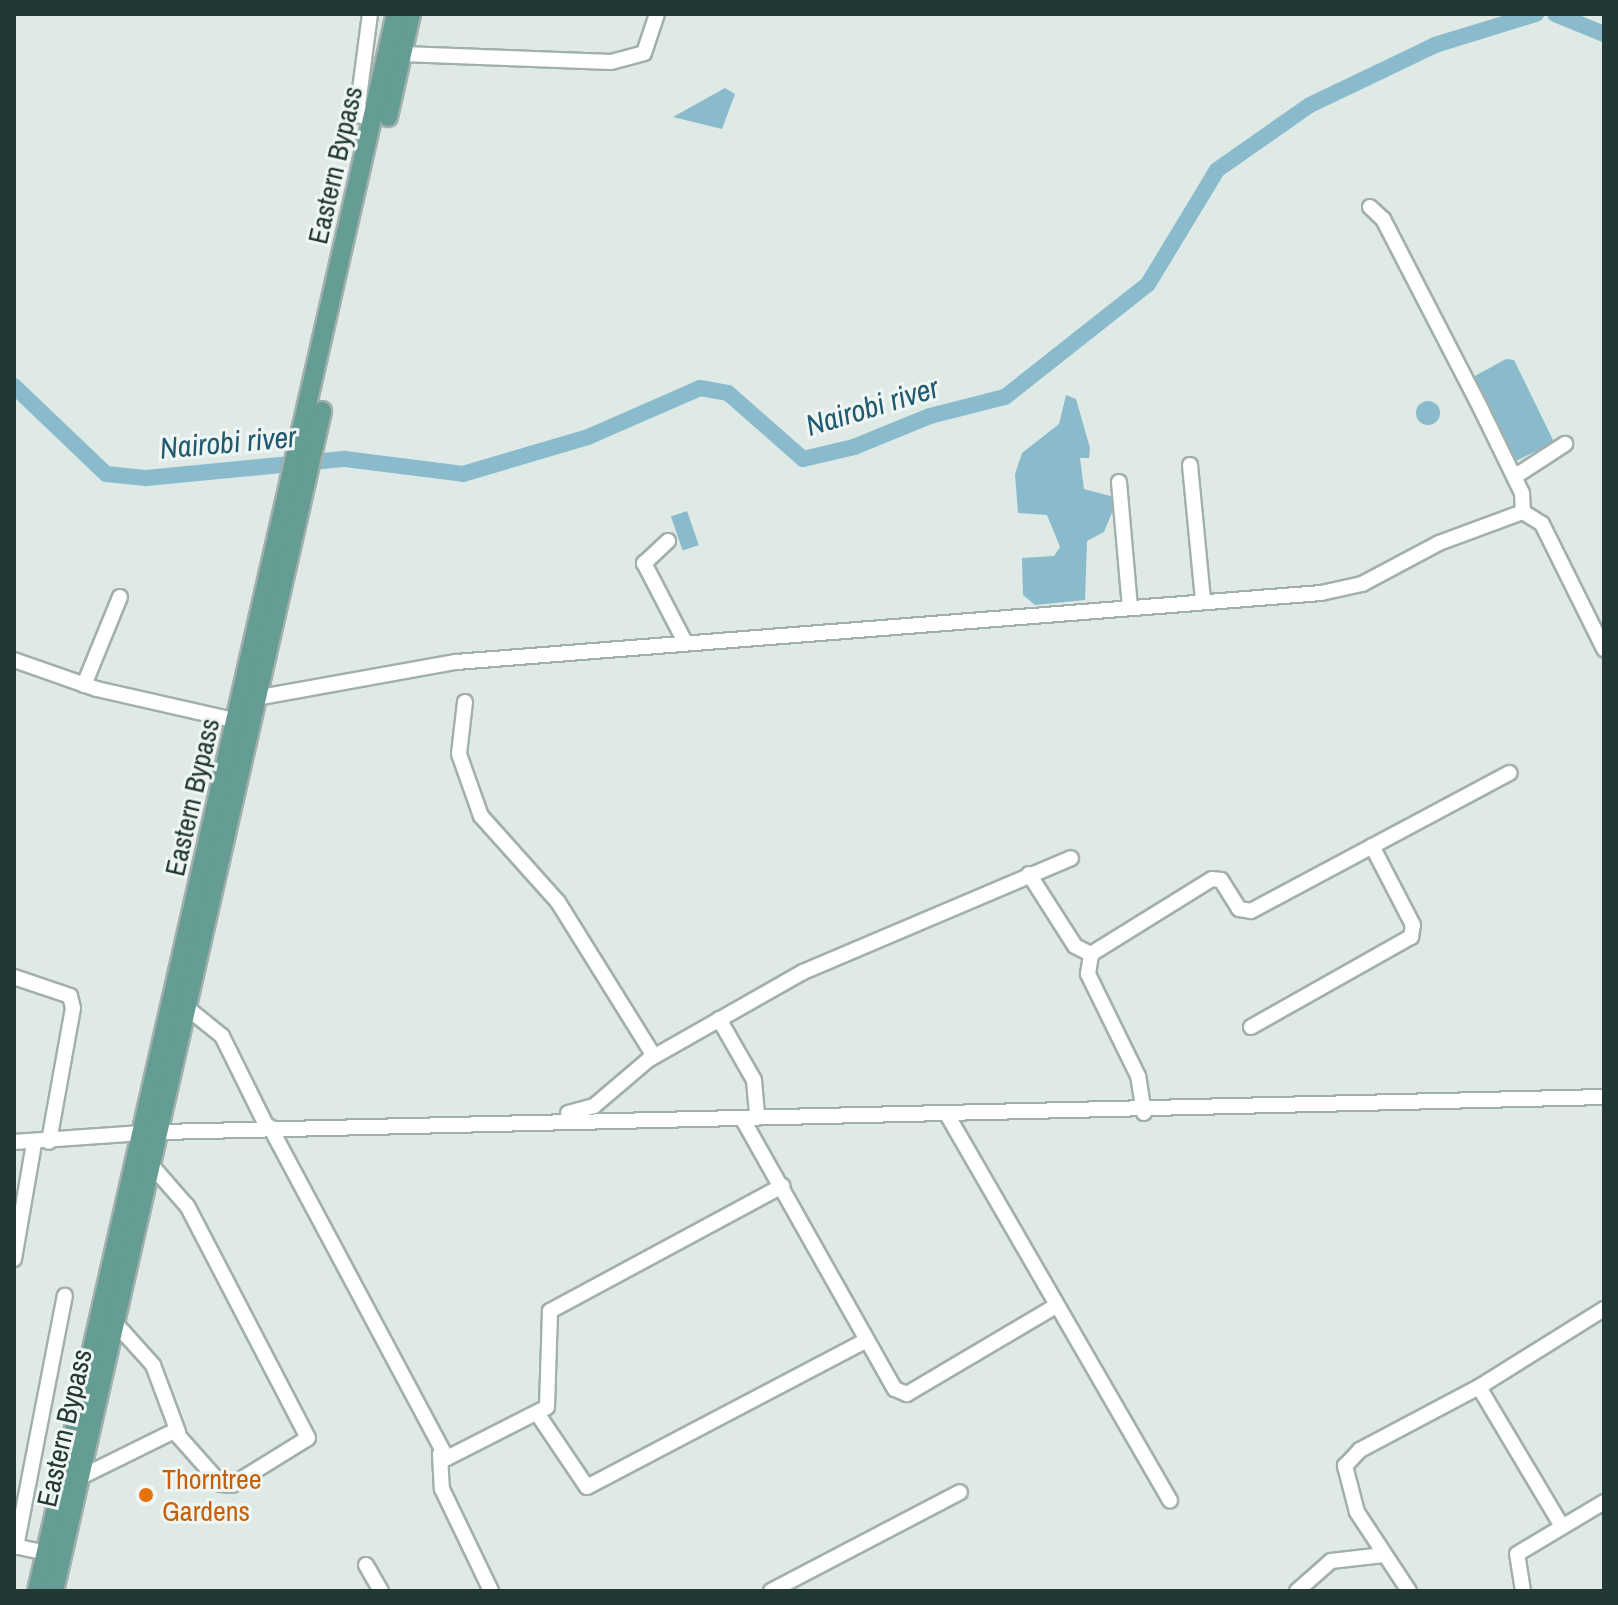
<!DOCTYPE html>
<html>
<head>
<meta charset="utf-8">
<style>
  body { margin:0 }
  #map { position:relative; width:1618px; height:1605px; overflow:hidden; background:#dfe9e6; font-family:"Archivo Narrow",sans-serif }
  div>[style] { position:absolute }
  .water>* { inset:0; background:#89bbcc; transform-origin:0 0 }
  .round { border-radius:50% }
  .river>* { height:16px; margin:-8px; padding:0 8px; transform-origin:8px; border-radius:8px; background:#89bbcc }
  .roads { filter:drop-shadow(2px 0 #a2b0ad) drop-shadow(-2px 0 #a2b0ad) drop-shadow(0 2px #a2b0ad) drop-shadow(0 -2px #a2b0ad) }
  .minor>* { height:14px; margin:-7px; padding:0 7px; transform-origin:7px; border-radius:7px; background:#fff }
  .major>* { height:18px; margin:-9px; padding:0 9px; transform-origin:9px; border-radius:9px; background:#659d94 }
  .dots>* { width:22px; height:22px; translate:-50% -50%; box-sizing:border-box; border:4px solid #eff6f3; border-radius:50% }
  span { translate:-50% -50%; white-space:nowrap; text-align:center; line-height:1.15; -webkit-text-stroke:6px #eff6f3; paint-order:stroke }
  .street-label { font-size:28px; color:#213834 }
  .food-label { font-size:28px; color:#c56008 }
  .left { translate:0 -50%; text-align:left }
  .water-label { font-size:30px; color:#1f5a70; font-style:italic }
  .frame { position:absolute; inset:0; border:16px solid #213834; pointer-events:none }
</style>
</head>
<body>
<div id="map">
  <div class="water">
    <i style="clip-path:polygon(725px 88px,735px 94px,722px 129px,673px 117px)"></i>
    <i style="clip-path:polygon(1506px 359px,1514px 360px,1554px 442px,1516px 461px,1473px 377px)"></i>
    <i style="clip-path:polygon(1066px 395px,1076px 399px,1090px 448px,1089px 458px,1080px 458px,1084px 489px,1118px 498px,1104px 532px,1087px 541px,1085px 600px,1035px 605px,1023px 595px,1022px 558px,1054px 556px,1060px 547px,1047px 515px,1018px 513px,1015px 474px,1022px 453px,1059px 424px)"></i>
    <i class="round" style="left:1416px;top:401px;width:24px;height:24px"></i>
    <i style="left:687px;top:511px;width:36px;height:17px;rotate:71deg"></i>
  </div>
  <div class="river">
    <i style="left:1555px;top:14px;width:53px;rotate:22.2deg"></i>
    <i style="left:14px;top:386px;width:127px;rotate:43.7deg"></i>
    <i style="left:106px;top:474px;width:40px;rotate:5.7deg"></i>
    <i style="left:146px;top:478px;width:200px;rotate:-5.5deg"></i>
    <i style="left:345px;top:459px;width:119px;rotate:7.2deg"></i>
    <i style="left:463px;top:474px;width:130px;rotate:-16.5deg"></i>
    <i style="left:588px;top:437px;width:122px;rotate:-23.6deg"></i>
    <i style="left:700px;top:388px;width:28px;rotate:10deg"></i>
    <i style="left:728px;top:393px;width:100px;rotate:41.3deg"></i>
    <i style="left:803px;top:459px;width:52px;rotate:-13.2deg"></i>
    <i style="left:854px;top:447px;width:82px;rotate:-22.2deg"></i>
    <i style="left:930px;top:416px;width:77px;rotate:-14.2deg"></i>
    <i style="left:1005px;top:397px;width:182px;rotate:-38.3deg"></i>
    <i style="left:1148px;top:284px;width:133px;rotate:-58.8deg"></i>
    <i style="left:1217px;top:170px;width:113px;rotate:-35deg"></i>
    <i style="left:1310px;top:105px;width:139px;rotate:-25.6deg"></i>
    <i style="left:1435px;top:45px;width:106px;rotate:-17.1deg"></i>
  </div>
  <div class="roads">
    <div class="minor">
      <i style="left:370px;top:14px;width:92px;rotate:97.5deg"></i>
      <i style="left:358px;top:105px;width:12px;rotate:70deg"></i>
      <i style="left:362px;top:116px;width:13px;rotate:13deg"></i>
      <i style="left:403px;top:54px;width:208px;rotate:2.2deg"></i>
      <i style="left:611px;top:62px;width:34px;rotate:-15deg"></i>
      <i style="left:644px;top:53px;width:41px;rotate:-71.6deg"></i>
      <i style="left:1370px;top:207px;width:18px;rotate:43deg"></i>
      <i style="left:1383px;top:219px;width:212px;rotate:62.7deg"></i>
      <i style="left:1480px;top:407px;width:96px;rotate:64deg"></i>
      <i style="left:1522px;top:493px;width:19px;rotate:87deg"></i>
      <i style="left:1190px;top:465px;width:136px;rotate:84.5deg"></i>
      <i style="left:1514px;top:477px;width:61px;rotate:-32.9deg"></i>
      <i style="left:1119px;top:482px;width:125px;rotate:85deg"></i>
      <i style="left:1523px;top:512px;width:22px;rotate:32deg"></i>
      <i style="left:1542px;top:524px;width:140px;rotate:63.6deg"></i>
      <i style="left:668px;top:541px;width:33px;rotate:137deg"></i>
      <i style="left:644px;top:563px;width:89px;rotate:62.6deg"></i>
      <i style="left:14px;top:660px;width:88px;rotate:19.3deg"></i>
      <i style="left:97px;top:689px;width:145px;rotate:12.8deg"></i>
      <i style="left:84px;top:685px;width:95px;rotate:-67.8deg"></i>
      <i style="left:261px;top:697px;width:198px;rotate:-10.2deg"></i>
      <i style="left:456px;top:662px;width:868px;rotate:-4.56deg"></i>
      <i style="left:1321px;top:593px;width:42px;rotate:-12.4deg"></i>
      <i style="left:1362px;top:584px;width:87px;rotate:-28deg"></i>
      <i style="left:1439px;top:543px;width:90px;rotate:-20.3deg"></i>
      <i style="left:465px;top:702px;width:52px;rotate:96.6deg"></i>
      <i style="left:459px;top:754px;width:66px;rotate:70.5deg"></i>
      <i style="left:481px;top:816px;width:115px;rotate:48.2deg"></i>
      <i style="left:558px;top:902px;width:181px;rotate:58.1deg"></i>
      <i style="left:1029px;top:874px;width:85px;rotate:57.4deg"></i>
      <i style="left:1075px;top:946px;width:18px;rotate:27deg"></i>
      <i style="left:14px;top:977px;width:59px;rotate:18.7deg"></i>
      <i style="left:70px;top:996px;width:12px;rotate:76deg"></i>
      <i style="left:73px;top:1008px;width:136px;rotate:100.2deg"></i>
      <i style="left:186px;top:1007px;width:46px;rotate:38.9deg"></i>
      <i style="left:222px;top:1036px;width:102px;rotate:63.7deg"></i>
      <i style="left:719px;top:1019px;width:70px;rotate:60.2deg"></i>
      <i style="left:754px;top:1080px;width:38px;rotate:85deg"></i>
      <i style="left:1251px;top:1027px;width:184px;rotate:-29.4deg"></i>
      <i style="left:1411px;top:937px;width:12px;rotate:-81deg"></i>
      <i style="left:1413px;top:925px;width:89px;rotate:-117.4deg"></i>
      <i style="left:568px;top:1113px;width:27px;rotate:-15deg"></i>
      <i style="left:594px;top:1106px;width:71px;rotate:-40.4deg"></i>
      <i style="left:648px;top:1060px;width:178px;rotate:-29.6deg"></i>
      <i style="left:803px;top:972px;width:291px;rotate:-23deg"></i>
      <i style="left:1144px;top:1113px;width:37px;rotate:-99deg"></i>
      <i style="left:1138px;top:1076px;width:114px;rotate:-116.1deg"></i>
      <i style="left:1088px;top:974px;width:20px;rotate:-81deg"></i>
      <i style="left:1091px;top:954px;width:142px;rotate:-31.8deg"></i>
      <i style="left:1212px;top:879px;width:9px;rotate:6deg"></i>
      <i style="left:1221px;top:880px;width:34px;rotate:58deg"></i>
      <i style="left:1239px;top:909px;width:12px;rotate:9deg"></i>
      <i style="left:1251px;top:911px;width:293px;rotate:-28.1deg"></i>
      <i style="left:948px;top:1116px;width:444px;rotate:60deg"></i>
      <i style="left:742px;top:1118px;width:311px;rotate:60.6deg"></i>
      <i style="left:895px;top:1389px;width:13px;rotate:23deg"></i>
      <i style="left:907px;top:1394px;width:173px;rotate:-30.6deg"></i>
      <i style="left:270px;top:1127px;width:375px;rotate:61.9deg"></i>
      <i style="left:447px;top:1458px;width:112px;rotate:-27deg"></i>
      <i style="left:547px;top:1407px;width:96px;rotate:-88.2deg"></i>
      <i style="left:550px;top:1311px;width:264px;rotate:-28.3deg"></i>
      <i style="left:162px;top:1132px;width:1442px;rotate:-1.39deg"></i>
      <i style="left:14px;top:1142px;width:128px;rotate:-4deg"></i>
      <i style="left:14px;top:1259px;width:118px;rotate:-80.2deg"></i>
      <i style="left:117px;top:1325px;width:54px;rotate:48deg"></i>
      <i style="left:153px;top:1365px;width:72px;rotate:69.5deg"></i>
      <i style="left:537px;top:1413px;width:89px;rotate:56deg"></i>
      <i style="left:587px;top:1487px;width:314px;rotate:-27.7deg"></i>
      <i style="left:440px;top:1454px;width:35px;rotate:87deg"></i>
      <i style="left:442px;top:1489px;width:113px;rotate:64.3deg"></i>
      <i style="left:81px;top:1477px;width:104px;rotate:-26.3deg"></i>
      <i style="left:174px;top:1431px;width:71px;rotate:48.4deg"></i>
      <i style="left:221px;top:1484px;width:11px;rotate:5deg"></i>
      <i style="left:232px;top:1485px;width:89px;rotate:-31.7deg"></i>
      <i style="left:308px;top:1438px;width:262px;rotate:-117.5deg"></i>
      <i style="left:187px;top:1206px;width:52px;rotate:-131.1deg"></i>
      <i style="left:1560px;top:1523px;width:158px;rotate:-120.8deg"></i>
      <i style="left:1479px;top:1387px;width:147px;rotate:-32deg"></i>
      <i style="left:14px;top:1546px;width:33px;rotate:12deg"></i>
      <i style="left:16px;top:1547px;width:256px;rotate:-79deg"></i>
      <i style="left:366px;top:1565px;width:30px;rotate:60deg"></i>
      <i style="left:771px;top:1591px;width:213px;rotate:-27.6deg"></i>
      <i style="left:1297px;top:1591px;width:45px;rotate:-41.4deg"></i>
      <i style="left:1331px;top:1561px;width:53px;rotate:-6.5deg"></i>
      <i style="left:1409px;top:1591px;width:95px;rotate:-123.4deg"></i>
      <i style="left:1357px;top:1512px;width:48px;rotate:-104.6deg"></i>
      <i style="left:1345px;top:1466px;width:22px;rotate:-47deg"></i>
      <i style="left:1360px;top:1450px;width:135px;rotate:-27.9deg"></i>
      <i style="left:1523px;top:1591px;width:37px;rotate:-99deg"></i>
      <i style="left:1517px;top:1554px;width:101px;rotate:-30.9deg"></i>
    </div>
    <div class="major">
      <i style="left:388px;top:117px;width:106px;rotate:-77.4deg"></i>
      <i style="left:37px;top:1591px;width:1617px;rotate:-77.18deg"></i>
      <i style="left:54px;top:1591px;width:1210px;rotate:-77.2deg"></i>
    </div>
  </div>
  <div class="dots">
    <i style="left:146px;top:1495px;background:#e8710a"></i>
  </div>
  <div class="street-label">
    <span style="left:335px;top:165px;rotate:-77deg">Eastern Bypass</span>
    <span style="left:192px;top:797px;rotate:-77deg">Eastern Bypass</span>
    <span style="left:64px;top:1428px;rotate:-77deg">Eastern Bypass</span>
  </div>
  <div class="food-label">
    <span class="left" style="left:162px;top:1495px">Thorntree<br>Gardens</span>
  </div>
  <div class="water-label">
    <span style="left:872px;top:406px;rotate:-17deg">Nairobi river</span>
    <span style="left:228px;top:442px;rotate:-5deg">Nairobi river</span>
  </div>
  <div class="frame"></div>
</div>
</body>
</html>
